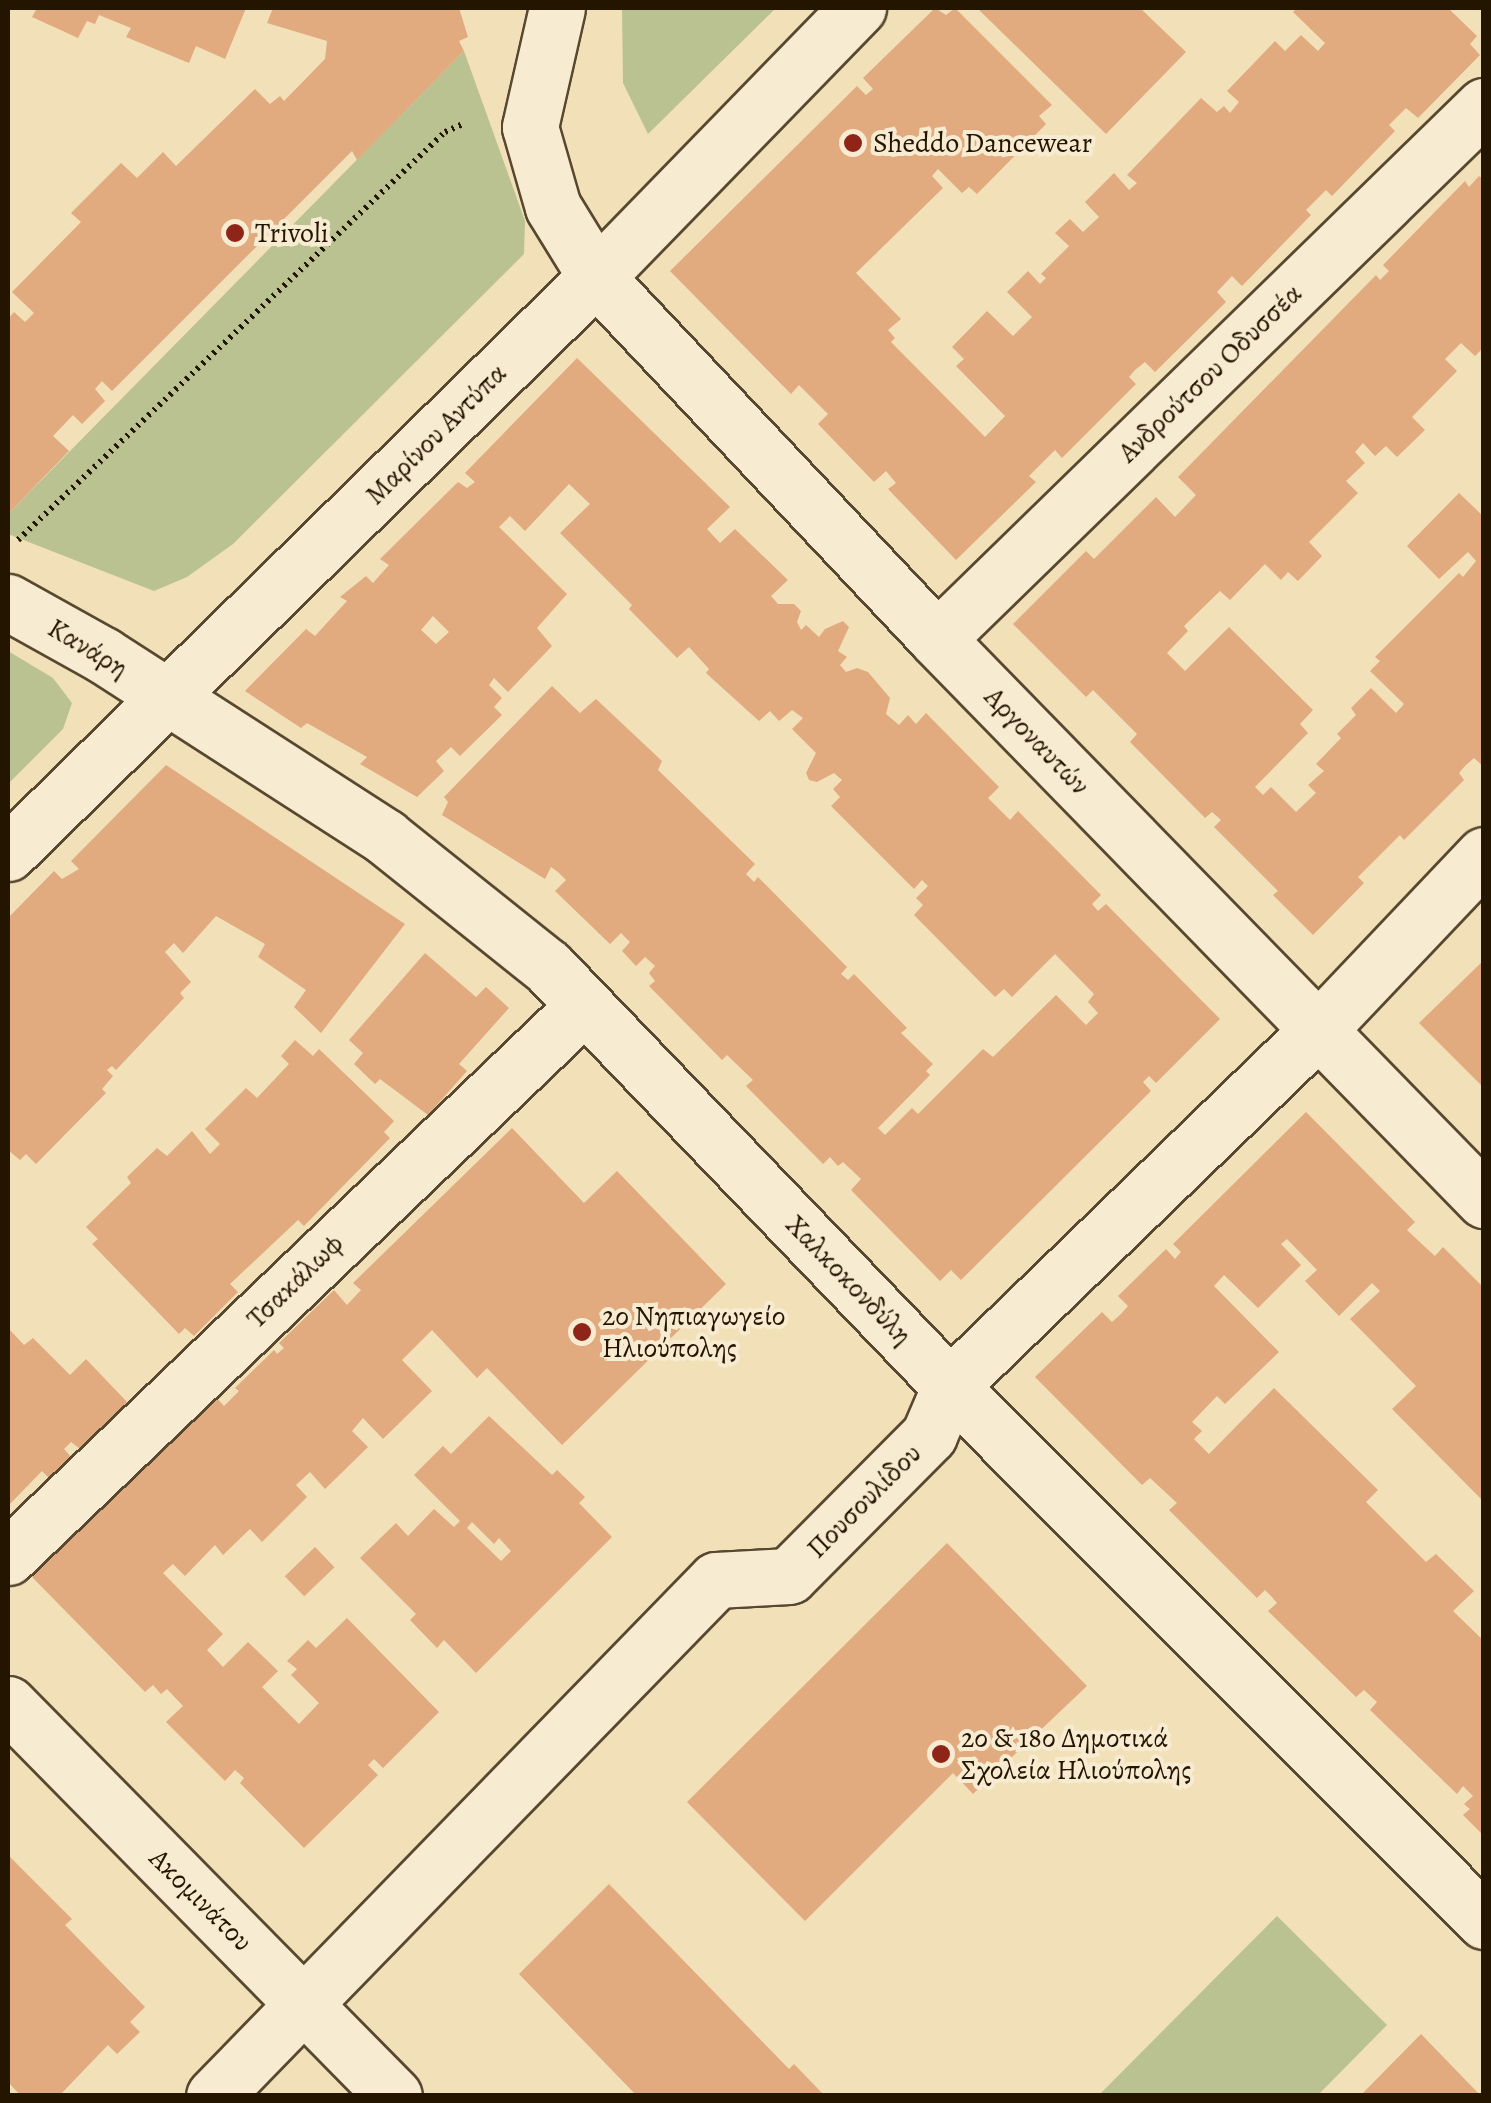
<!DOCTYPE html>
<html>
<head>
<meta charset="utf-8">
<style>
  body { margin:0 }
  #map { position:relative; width:1491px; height:2103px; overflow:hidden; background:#f2e0b8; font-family:Alegreya,serif }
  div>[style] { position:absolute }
  .green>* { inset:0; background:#b9c290 }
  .building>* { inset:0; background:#e1aa7f; transform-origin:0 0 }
  .path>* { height:6px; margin-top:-3px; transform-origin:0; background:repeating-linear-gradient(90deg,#241501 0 2.5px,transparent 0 7.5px) }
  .roads { filter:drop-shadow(2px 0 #58482f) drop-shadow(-2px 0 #58482f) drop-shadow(0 2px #58482f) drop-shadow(0 -2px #58482f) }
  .minor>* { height:55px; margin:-27.5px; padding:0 27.5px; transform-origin:27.5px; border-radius:27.5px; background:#f7ebd1 }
  .tertiary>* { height:55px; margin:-27.5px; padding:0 27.5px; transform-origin:27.5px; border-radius:27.5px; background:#f7ebd1 }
  .dots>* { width:28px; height:28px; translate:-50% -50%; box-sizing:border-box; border:5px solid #f7ebd1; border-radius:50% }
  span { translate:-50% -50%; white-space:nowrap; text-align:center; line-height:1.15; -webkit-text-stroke:8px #f7ebd1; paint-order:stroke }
  .poi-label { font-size:28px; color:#241501 }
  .left { translate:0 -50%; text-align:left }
  .street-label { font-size:28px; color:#241501 }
  .frame { position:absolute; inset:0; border:10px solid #241501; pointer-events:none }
</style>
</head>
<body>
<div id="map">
  <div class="green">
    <i style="clip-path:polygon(622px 8px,776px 8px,648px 134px,623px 83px)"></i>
    <i style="clip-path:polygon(464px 51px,525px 221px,524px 254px,233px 544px,187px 577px,154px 591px,8px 534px,8px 514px)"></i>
    <i style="clip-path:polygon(8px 651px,53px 678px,72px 703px,63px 729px,8px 784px)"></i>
    <i style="clip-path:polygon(1277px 1916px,1387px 2025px,1318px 2095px,1099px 2095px)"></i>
  </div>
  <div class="building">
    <i style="clip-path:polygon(37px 8px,246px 8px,225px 59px,196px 46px,189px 63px,126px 37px,131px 28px,99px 15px,95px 24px,87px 21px,78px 38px,32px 17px)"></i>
    <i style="clip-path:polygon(273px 8px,459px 8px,468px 37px,459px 41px,464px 51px,357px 160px,352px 151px,112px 391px,102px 381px,95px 389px,105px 401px,82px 424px,73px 415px,53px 436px,69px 451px,8px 514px,8px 319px,14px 312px,25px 322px,34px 313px,12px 292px,81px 222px,71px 213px,121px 163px,137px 178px,163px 152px,176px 166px,255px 89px,270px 104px,280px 96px,284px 101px,325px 59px,327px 41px,267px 23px)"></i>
    <i style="clip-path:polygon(935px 8px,946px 15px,955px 8px,1052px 105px,1039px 116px,1046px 124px,977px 194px,969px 187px,962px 193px,938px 169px,932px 176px,943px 188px,856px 273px,901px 319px,888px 330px,895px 338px,891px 342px,985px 437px,1005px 416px,956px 366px,964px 359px,952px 347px,987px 311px,1013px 336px,1032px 317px,1007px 292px,1028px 271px,1040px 284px,1046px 278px,1041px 274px,1069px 246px,1055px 233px,1070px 219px,1083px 232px,1099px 217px,1085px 202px,1114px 173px,1129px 190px,1137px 183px,1127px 175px,1201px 98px,1217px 112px,1224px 106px,1230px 113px,1239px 102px,1227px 91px,1275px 41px,1285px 51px,1301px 35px,1318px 51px,1325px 43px,1293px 12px,1297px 8px,1448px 8px,1477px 36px,1470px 44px,1480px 55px,1418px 118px,1406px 108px,1389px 125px,1395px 131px,1332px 196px,1326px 190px,1306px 210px,1311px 215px,1242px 286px,1232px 276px,1217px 292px,1226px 302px,1155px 372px,1145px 362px,1135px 370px,1129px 377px,1136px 384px,1062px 458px,1055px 450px,1029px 476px,1036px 482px,956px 560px,888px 489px,896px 483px,886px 471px,874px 482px,818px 424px,828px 414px,799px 385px,791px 394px,670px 271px,857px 86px,866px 95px,873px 89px,863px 78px)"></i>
    <i style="clip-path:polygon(977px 8px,1140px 8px,1186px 52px,1106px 134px)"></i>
    <i style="clip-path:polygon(1479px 176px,1484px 180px,1484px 347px,1475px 356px,1461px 343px,1445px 359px,1457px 371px,1412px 417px,1425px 430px,1397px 457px,1386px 446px,1375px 456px,1363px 443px,1355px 452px,1365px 463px,1346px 481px,1358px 493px,1309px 542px,1322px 556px,1298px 581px,1288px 572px,1281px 580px,1265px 564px,1230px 600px,1220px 591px,1184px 626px,1188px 631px,1167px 653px,1185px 671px,1229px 627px,1313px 710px,1300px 724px,1308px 733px,1255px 787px,1263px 795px,1271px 787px,1296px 812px,1316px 793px,1308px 785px,1324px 771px,1316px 764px,1341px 738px,1337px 734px,1356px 715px,1351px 708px,1371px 688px,1396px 713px,1404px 704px,1370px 671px,1380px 661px,1375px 657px,1459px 573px,1463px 577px,1476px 561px,1468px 552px,1439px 579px,1407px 546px,1459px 493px,1484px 517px,1484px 767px,1474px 758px,1465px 766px,1459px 773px,1464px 780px,1404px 840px,1400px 835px,1358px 877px,1364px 883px,1313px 935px,1273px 895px,1278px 891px,1214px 827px,1221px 820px,1212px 812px,1205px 818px,1130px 742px,1137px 734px,1093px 690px,1086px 697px,1013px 624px,1086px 551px,1094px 559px,1156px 497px,1175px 517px,1196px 495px,1178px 477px,1376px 275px,1380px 280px,1389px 271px,1383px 265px,1465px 181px,1469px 187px)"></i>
    <i style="clip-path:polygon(evenodd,577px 358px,730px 507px,707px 529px,720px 543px,735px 529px,788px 580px,771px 596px,778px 604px,794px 604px,801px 611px,797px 622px,801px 630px,806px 625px,819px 637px,825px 629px,843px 621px,849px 627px,838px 651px,847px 657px,840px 665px,846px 672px,857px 668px,868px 672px,890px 698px,886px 714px,899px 725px,908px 715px,916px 724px,926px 713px,999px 787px,988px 798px,1010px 820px,1018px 811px,1101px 895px,1092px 904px,1098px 911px,1106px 904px,1220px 1019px,1156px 1083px,1149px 1076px,1143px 1082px,1151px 1091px,961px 1280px,951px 1270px,940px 1281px,851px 1190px,861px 1179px,843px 1162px,838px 1166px,830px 1157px,823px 1164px,746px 1086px,753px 1080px,727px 1055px,722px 1060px,649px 986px,655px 981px,649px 973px,655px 966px,645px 957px,636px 966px,622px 951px,630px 942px,621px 933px,610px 944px,555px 891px,566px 880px,558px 872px,551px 867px,545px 879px,442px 815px,448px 802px,444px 797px,552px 686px,580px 713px,596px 699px,662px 761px,658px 770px,755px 864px,746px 874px,754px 882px,758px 877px,847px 967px,841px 974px,848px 980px,854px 974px,907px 1028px,901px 1033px,933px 1064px,926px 1071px,930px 1075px,878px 1128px,885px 1135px,912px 1108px,918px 1114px,983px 1049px,993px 1057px,1056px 995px,1086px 1025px,1098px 1013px,1088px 1002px,1094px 994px,1055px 954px,1012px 997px,1004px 989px,995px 997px,914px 915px,923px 905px,916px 898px,928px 886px,922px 880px,914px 889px,831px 806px,840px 797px,833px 789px,842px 780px,834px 773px,817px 782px,809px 780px,806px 773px,816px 753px,792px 729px,803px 718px,792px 710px,779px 721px,770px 711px,759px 721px,706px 673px,709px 669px,689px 647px,677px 658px,629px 609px,632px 605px,560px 533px,590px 504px,569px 484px,525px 531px,510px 516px,499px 527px,567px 594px,537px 628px,552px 646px,508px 692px,494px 678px,489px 685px,502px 698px,494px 707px,502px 715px,460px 756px,451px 747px,436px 761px,444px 771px,417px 797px,360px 764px,367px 757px,307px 723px,301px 728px,245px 691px,306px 629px,315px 636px,347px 601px,340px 597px,366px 576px,373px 583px,389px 565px,380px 559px,458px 482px,467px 488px,475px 482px,465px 473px,577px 358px,433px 616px,449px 632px,436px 644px,421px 630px,433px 616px)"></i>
    <i style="clip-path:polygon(166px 765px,405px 924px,321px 1033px,294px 1007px,306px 990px,258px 957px,265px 944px,216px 916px,183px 953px,174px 943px,165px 952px,191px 982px,180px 993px,184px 998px,116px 1070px,112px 1066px,107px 1070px,113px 1076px,102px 1089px,106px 1093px,36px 1164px,26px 1154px,20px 1160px,8px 1150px,8px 918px,54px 871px,62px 879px,79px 869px,71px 861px)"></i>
    <i style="clip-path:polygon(425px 953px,476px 997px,486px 987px,509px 1008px,459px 1064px,467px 1071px,428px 1115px,380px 1079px,375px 1084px,354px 1064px,363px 1053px,349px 1040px)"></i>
    <i style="clip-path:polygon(1484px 960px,1484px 1088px,1419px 1023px)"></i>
    <i style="clip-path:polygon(295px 1040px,313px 1056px,319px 1049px,394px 1121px,384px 1132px,390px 1138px,304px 1226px,298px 1220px,230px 1284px,238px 1292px,194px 1336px,185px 1328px,179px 1334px,92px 1244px,98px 1239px,86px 1227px,131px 1183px,127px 1177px,157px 1148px,167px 1156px,192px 1131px,210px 1154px,220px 1144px,205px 1129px,246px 1088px,257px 1098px,289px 1064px,281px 1056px)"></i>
    <i style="clip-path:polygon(1306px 1112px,1415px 1222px,1407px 1230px,1424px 1246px,1435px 1256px,1443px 1247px,1484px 1288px,1484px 1502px,1392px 1409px,1416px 1386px,1350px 1319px,1380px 1291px,1372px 1283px,1339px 1316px,1305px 1281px,1317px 1270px,1287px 1239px,1281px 1244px,1301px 1265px,1258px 1308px,1224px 1275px,1214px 1286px,1279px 1352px,1225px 1404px,1217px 1396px,1192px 1422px,1202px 1431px,1194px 1439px,1209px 1454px,1274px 1388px,1378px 1490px,1366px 1502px,1426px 1562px,1436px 1554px,1474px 1591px,1453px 1611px,1484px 1641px,1484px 1836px,1463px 1815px,1470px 1809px,1464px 1804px,1473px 1796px,1463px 1786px,1457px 1794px,1370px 1710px,1377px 1702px,1364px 1690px,1356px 1697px,1268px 1611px,1277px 1603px,1272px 1597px,1265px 1590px,1257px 1598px,1169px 1510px,1177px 1503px,1150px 1478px,1142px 1485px,1035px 1377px,1102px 1312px,1112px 1322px,1121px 1314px,1128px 1306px,1118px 1296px,1166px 1249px,1175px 1259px,1181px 1252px,1173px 1244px)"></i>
    <i style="clip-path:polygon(512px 1128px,584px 1203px,617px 1171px,726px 1284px,562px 1445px,487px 1368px,477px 1378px,432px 1330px,402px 1360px,432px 1391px,383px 1439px,363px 1418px,352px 1431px,368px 1447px,325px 1489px,310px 1472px,296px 1485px,307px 1497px,262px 1542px,250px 1529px,223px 1555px,215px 1545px,185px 1576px,173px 1564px,163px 1573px,223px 1634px,207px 1650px,223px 1667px,248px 1642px,278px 1671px,262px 1687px,299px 1724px,319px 1703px,291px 1675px,297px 1669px,287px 1661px,308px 1640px,316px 1648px,347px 1618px,439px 1712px,383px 1768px,374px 1759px,368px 1765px,378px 1775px,304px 1848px,240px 1783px,244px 1778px,235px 1770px,225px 1781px,166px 1722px,183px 1706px,167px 1689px,161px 1694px,153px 1685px,145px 1692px,32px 1577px,214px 1395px,224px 1406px,239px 1391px,235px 1388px,274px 1350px,277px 1354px,284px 1348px,279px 1343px,334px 1290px,347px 1305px,361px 1290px,353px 1283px)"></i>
    <i style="clip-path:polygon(8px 1328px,24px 1345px,33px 1338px,70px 1375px,86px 1359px,127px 1402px,80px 1449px,71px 1442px,64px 1449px,71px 1457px,49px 1478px,42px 1471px,8px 1506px)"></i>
    <i style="clip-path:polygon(evenodd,489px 1416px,552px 1475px,557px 1470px,585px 1497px,579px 1503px,612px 1537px,476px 1673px,444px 1640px,437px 1648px,410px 1620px,416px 1614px,360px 1558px,396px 1523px,408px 1536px,434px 1509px,454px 1527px,460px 1521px,414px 1475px,443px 1446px,451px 1454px,489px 1416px,472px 1522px,494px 1544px,499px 1538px,511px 1551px,501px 1561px,467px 1528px,472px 1522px)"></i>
    <i style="clip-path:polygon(947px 1543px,1087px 1686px,973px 1794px,953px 1773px,805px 1921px,687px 1802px)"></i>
    <i style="left:315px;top:1547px;width:28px;height:42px;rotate:46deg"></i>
    <i style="clip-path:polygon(8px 1855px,72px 1919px,65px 1925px,145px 2007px,130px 2022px,140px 2032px,117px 2054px,108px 2045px,59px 2096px,21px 2096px,8px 2082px)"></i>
    <i style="clip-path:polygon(609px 1884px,789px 2069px,794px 2064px,825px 2096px,637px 2096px,519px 1974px)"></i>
    <i style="clip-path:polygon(1421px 2034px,1481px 2096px,1360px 2096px)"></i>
  </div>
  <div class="path">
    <i style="left:18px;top:540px;width:591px;rotate:-43.7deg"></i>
    <i style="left:445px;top:132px;width:22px;rotate:-24deg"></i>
  </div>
  <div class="roads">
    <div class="minor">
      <i style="left:557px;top:8px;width:122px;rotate:102.8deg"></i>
      <i style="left:530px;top:127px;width:83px;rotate:74deg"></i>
      <i style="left:553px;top:207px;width:82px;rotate:58.4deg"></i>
      <i style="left:596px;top:277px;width:497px;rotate:46.7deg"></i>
      <i style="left:937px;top:639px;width:784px;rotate:45.72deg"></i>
      <i style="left:8px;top:602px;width:109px;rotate:29.2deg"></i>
      <i style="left:103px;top:655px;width:336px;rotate:32.8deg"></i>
      <i style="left:385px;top:837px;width:208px;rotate:38.6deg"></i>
      <i style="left:548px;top:967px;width:581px;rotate:46.19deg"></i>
      <i style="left:950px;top:1386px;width:756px;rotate:45.05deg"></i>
      <i style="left:937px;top:639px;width:764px;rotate:-44.26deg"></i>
      <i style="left:8px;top:1557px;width:797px;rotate:-43.73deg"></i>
      <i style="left:8px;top:1704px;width:550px;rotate:45.44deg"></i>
      <i style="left:214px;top:2096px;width:720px;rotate:-45.79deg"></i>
      <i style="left:716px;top:1580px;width:73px;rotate:-3.1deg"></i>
      <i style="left:789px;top:1576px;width:199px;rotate:-45.2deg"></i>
      <i style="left:929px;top:1435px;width:53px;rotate:-66.8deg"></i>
      <i style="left:950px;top:1386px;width:512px;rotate:-44.05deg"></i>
      <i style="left:1318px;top:1030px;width:241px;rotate:-46.5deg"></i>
    </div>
    <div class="tertiary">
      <i style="left:8px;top:853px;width:823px;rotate:-44.41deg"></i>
      <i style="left:596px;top:277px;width:376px;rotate:-45.8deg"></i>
    </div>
  </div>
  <div class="dots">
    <i style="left:853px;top:143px;background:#8f2418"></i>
    <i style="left:235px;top:233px;background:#8f2418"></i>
    <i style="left:582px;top:1332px;background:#8f2418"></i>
    <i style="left:941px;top:1754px;background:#8f2418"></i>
  </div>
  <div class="poi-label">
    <span class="left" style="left:873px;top:143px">Sheddo Dancewear</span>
    <span class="left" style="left:255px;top:233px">Trivoli</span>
    <span class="left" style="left:602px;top:1332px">2ο Νηπιαγωγείο<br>Ηλιούπολης</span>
    <span class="left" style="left:961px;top:1754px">2ο &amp; 18ο Δημοτικά<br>Σχολεία Ηλιούπολης</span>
  </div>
  <div class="street-label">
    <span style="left:1210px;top:373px;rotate:-44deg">Ανδρούτσου Οδυσσέα</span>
    <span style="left:436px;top:434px;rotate:-45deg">Μαρίνου Αντύπα</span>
    <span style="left:88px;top:648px;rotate:31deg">Κανάρη</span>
    <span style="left:1037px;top:741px;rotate:46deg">Αργοναυτών</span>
    <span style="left:849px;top:1280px;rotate:46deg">Χαλκοκονδύλη</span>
    <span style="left:295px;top:1281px;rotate:-44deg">Τσακάλωφ</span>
    <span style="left:864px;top:1501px;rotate:-45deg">Πουσουλίδου</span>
    <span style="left:201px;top:1900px;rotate:45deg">Ακομινάτου</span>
  </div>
  <div class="frame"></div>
</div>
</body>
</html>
